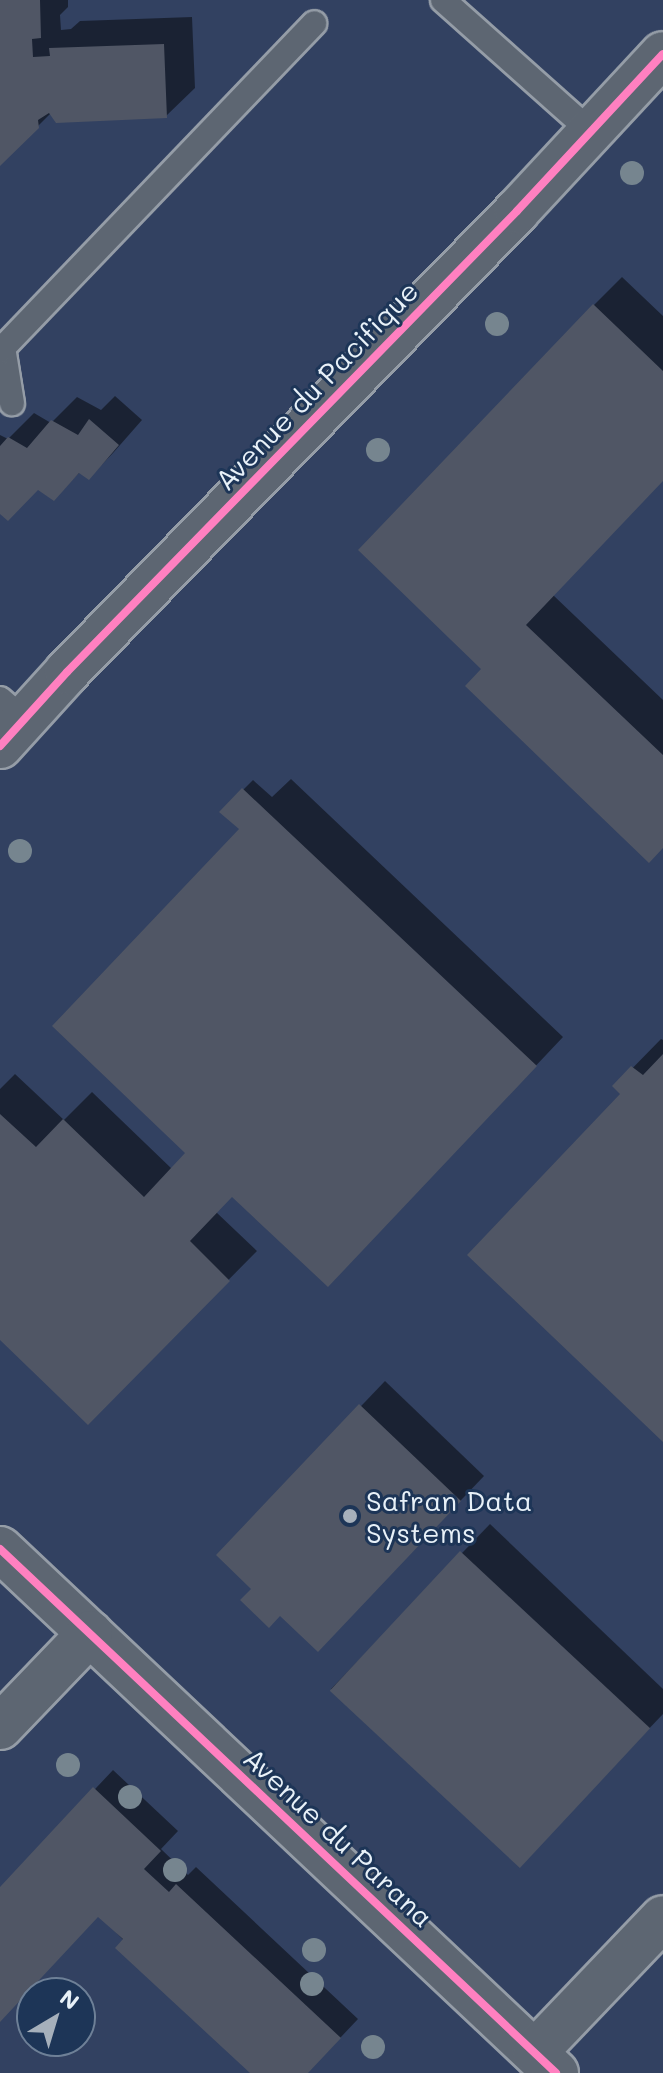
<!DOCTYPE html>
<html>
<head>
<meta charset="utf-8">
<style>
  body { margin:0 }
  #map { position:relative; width:663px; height:2073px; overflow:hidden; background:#2a374a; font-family:Mali,sans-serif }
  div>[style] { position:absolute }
  .built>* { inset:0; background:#324161 }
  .shadow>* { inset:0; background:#0007 }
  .building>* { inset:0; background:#505665; transform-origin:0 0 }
  .roads { filter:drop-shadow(2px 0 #959da7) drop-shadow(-2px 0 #959da7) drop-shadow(0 2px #959da7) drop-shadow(0 -2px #959da7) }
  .service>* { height:24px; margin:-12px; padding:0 12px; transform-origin:12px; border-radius:12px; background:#5d6672 }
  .minor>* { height:44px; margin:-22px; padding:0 22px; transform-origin:22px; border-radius:22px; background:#5d6672 }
  .cycleway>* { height:8px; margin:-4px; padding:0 4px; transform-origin:4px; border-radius:4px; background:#ff80c0 }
  .trees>* { width:24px; height:24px; margin:-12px; border-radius:50%; background:#76858f }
  .dots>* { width:22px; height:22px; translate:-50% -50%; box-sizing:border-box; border:4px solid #1d3557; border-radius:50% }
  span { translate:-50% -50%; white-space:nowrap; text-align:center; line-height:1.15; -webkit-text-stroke:6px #1d3557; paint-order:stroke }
  .street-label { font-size:28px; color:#e8f1f8 }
  .poi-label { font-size:28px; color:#e8f1f8 }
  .left { translate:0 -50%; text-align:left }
  .north { position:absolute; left:16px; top:1977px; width:80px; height:80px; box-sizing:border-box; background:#1d3557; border:2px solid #6e8097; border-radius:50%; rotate:38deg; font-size:22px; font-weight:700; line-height:32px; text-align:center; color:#e8f1f8 }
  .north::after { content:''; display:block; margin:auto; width:28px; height:36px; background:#a6b0bb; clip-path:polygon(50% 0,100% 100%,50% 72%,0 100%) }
</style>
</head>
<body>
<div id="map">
  <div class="built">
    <i style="clip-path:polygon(evenodd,0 0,663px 0,663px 2073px,0 2073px,0 0,32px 1993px,80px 1993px,80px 2041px,32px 2041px,32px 1993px)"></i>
  </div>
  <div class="shadow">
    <i style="clip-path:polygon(0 0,68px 0,68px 7px,60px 15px,61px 30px,71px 29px,80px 21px,192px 17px,195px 88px,166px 116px,51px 113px,0 164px)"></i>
    <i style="clip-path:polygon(622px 277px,663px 316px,663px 480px,553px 595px,663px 700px,663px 846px,484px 669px,594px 305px)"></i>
    <i style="clip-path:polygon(115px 396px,142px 420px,113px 453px,89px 478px,80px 472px,54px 499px,38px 487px,0 514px,0 435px,8px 439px,34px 413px,51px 423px,77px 397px,101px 410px)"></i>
    <i style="clip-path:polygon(291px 779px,563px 1037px,356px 1256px,233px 1194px,216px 1212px,257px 1251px,88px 1422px,0 1337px,0 1089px,15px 1074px,64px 1120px,92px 1092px,172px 1169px,188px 1153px,241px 829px,222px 811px,253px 780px,272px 797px)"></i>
    <i style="clip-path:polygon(661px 1039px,663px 1040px,663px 1440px,623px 1093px,615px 1086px)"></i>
    <i style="clip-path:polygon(385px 1381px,484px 1476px,342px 1625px,254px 1589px,219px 1555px)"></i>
    <i style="clip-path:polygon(490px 1524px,663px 1689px,663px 1714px,545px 1838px,331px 1689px)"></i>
    <i style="clip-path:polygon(113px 1770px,178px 1831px,161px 1849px,188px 1875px,196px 1867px,358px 2019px,307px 2073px,253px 2073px,99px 1915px,0 2020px,0 1890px)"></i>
  </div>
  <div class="building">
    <i style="clip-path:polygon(0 0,40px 0,41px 38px,32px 39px,33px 57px,50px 56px,49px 48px,164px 44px,167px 118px,56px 123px,49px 113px,38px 120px,39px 128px,0 166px)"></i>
    <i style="clip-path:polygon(593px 304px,663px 371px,663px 481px,526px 625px,663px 755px,663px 848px,649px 863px,465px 686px,481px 669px,358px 550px)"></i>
    <i style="clip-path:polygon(89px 419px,119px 445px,89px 480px,79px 473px,54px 501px,38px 490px,8px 521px,0 514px,0 446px,8px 437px,27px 448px,51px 420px,78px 435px)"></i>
    <i style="clip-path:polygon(242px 788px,537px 1066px,328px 1287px,232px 1197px,190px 1241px,230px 1281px,88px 1425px,0 1340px,0 1114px,36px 1147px,63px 1119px,144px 1197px,185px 1153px,52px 1026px,239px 829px,219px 812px)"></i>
    <i style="clip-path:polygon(663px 1054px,663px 1442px,467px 1255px,620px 1094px,612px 1086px,631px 1066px,643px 1075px)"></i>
    <i style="clip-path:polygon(359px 1404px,461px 1501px,318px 1652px,280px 1616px,269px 1628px,240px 1600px,251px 1589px,216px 1555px)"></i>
    <i style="left:460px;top:1551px;width:260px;height:191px;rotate:43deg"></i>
    <i style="clip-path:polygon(93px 1787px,161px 1851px,144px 1869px,169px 1892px,176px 1884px,341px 2038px,308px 2073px,250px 2073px,115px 1948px,123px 1939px,98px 1917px,0 2022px,0 1887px)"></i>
  </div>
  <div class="roads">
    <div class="service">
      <i style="left:443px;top:0;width:198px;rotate:41.7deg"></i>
      <i style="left:3px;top:347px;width:57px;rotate:80.9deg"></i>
      <i style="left:0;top:351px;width:454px;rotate:-46.2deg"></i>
      <i style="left:0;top:699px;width:32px;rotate:41deg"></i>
    </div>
    <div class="minor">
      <i style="left:0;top:746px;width:100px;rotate:-47.8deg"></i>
      <i style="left:67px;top:672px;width:644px;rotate:-45.69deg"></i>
      <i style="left:517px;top:211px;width:214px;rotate:-47.1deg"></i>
      <i style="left:0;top:1549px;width:764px;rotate:43.3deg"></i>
      <i style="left:0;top:1727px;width:130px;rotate:-46.2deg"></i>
      <i style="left:535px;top:2052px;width:185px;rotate:-46.3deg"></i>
    </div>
  </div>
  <div class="cycleway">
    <i style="left:0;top:746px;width:100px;rotate:-47.8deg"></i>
    <i style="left:67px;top:672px;width:644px;rotate:-45.69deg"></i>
    <i style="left:517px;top:211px;width:214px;rotate:-47.1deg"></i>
    <i style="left:0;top:1549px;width:764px;rotate:43.3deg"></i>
  </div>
  <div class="trees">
    <i style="left:632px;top:173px"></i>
    <i style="left:497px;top:324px"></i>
    <i style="left:378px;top:450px"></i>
    <i style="left:20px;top:851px"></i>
    <i style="left:68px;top:1765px"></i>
    <i style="left:130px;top:1797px"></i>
    <i style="left:175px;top:1870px"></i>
    <i style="left:314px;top:1950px"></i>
    <i style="left:312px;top:1984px"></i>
    <i style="left:373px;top:2047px"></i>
  </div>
  <div class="dots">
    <i style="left:350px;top:1516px;background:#a6b0bb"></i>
  </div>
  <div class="street-label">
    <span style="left:316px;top:385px;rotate:-46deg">Avenue du Pacifique</span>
    <span style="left:339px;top:1837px;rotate:43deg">Avenue du Parana</span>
  </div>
  <div class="poi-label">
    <span class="left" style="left:366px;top:1516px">Safran Data<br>Systems</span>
  </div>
  <div class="north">N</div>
</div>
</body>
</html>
